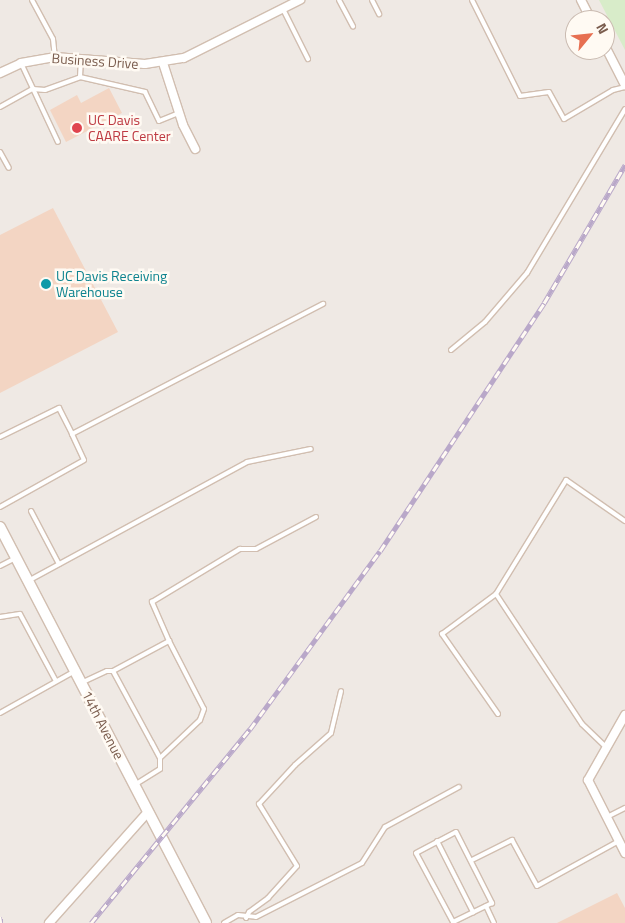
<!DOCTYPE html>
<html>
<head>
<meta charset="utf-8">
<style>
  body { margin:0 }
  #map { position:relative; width:625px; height:923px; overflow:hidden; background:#fdf6ec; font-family:"Titillium Web",sans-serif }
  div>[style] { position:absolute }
  .industrial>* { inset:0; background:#efe9e4 }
  .green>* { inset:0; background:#d8ecc9 }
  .building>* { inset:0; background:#f3d5c3 }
  .roads { filter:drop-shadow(1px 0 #d1beb0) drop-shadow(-1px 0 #d1beb0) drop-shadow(0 1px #d1beb0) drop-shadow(0 -1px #d1beb0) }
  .lane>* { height:4px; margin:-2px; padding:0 2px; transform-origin:2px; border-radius:2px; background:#fff }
  .street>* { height:8px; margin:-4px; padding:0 4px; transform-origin:4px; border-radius:4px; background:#fff }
  .secondary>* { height:10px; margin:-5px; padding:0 5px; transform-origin:5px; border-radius:5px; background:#fff }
  .rail>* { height:4.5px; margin-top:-2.25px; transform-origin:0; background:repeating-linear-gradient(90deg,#fffaf3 0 8px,#b9a8c9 0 16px); box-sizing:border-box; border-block:1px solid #b9a8c9 }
  .dots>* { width:14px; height:14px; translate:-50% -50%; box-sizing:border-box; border:2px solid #fffaf3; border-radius:50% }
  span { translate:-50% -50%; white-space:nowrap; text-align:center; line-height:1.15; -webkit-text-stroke:5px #fffaf3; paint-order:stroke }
  .street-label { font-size:14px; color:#7a5c4d }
  .health-label { font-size:14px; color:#be3a42 }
  .left { translate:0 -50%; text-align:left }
  .culture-label { font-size:14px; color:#0d838f }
  .north { position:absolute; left:565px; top:10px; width:50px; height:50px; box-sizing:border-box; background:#fffaf3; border:1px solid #cabbb1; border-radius:50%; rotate:62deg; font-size:14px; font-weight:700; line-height:20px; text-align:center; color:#7a5c4d }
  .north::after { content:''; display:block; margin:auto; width:18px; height:22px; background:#e76f51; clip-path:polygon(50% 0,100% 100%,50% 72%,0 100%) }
</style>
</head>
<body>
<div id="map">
  <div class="industrial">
    <i style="clip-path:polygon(evenodd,0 0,625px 0,625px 923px,0 923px,0 0,575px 20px,605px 20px,605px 50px,575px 50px,575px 20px)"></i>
  </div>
  <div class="green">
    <i style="clip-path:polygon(599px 0,625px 0,625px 50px)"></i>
  </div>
  <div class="building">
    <i style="clip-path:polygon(109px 88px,122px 113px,66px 142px,50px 110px,77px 95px,81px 103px)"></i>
    <i style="clip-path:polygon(53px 208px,118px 332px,0 393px,0 235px)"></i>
    <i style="clip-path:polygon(617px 893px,625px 908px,625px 923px,557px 923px)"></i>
  </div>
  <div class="roads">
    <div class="lane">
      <i style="left:32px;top:0;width:44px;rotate:61.7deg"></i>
      <i style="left:53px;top:39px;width:18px;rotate:84deg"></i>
      <i style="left:339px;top:0;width:30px;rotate:62deg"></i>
      <i style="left:372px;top:0;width:16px;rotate:63deg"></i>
      <i style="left:472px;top:0;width:107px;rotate:63.4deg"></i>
      <i style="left:520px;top:96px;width:29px;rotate:-8deg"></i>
      <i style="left:549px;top:92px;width:31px;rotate:61deg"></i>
      <i style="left:564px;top:119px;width:57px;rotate:-30.6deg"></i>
      <i style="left:613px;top:90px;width:12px;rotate:-14deg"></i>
      <i style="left:283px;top:9px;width:56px;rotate:63.4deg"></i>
      <i style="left:21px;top:63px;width:87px;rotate:64.9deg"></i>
      <i style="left:80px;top:77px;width:18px;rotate:-87deg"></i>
      <i style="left:0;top:107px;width:38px;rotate:-29deg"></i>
      <i style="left:33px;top:89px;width:12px;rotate:5deg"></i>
      <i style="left:45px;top:90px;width:37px;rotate:-20deg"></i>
      <i style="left:80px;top:77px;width:67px;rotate:13deg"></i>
      <i style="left:145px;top:92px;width:32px;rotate:64deg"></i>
      <i style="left:159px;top:121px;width:22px;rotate:-22deg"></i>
      <i style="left:0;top:152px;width:18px;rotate:61deg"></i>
      <i style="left:451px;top:350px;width:44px;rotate:-39.5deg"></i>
      <i style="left:485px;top:322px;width:65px;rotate:-49.4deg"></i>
      <i style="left:527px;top:273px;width:191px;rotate:-59.1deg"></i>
      <i style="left:0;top:437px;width:66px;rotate:-26.2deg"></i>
      <i style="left:59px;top:408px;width:29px;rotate:63deg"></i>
      <i style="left:72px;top:434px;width:283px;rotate:-27.4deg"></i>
      <i style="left:0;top:507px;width:96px;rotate:-29.2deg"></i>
      <i style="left:84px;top:460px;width:29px;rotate:-115deg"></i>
      <i style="left:31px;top:511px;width:60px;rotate:62.2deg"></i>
      <i style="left:0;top:566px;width:16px;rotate:-27deg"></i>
      <i style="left:28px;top:581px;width:249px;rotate:-28.5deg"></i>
      <i style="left:247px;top:462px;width:65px;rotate:-11.5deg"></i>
      <i style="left:496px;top:594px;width:134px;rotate:-58.4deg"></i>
      <i style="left:566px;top:480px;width:72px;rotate:34.8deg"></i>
      <i style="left:0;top:617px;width:20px;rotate:-9deg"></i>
      <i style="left:20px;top:614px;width:76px;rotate:61.8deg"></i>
      <i style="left:169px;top:641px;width:43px;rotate:-113.6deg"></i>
      <i style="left:152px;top:602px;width:103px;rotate:-31.1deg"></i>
      <i style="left:240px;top:549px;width:16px"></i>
      <i style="left:256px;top:549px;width:68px;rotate:-28.1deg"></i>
      <i style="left:113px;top:671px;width:64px;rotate:-28.2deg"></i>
      <i style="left:169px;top:641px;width:76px;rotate:62.8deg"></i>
      <i style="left:204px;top:709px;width:12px;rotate:110deg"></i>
      <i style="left:200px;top:720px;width:55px;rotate:136.5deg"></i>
      <i style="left:83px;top:682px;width:26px;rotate:-25deg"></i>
      <i style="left:107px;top:671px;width:6px"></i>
      <i style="left:113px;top:671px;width:82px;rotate:61.6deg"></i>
      <i style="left:152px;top:743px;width:17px;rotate:62deg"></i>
      <i style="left:160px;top:758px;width:11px;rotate:90deg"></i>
      <i style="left:160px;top:769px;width:28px;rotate:148deg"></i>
      <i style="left:0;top:713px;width:84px;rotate:-29.3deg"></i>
      <i style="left:498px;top:714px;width:98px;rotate:-125deg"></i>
      <i style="left:442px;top:634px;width:67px;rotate:-36.5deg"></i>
      <i style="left:496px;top:594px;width:156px;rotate:56.5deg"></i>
      <i style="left:582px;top:724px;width:35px;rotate:44deg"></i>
      <i style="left:607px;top:817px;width:20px;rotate:-27deg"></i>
      <i style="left:456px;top:832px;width:80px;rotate:63.1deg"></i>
      <i style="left:492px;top:903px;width:43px;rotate:154deg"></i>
      <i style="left:453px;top:922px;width:78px;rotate:-118.2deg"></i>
      <i style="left:416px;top:853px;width:45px;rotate:-27.7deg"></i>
      <i style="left:437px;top:841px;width:80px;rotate:63.1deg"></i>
      <i style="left:472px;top:860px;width:45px;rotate:-26.6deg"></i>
      <i style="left:512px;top:840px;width:52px;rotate:61.5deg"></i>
      <i style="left:537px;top:886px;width:94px;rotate:-28.8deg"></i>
      <i style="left:486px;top:906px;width:19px;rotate:65deg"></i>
      <i style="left:246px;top:918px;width:7px;rotate:-63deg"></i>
      <i style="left:249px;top:912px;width:24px;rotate:-36deg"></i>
      <i style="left:268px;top:898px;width:43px;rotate:-47.8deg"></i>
      <i style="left:297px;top:866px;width:73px;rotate:-121.5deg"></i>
      <i style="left:259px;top:804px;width:53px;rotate:-47.3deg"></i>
      <i style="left:295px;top:765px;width:48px;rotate:-41.6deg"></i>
      <i style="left:331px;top:733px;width:43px;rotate:-76.6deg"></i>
      <i style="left:224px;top:923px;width:16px;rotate:-30deg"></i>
      <i style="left:238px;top:915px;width:18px;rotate:6deg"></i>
      <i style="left:256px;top:917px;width:119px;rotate:-27deg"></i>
      <i style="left:362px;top:863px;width:43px;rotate:-57.4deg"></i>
      <i style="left:385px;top:827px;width:84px;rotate:-28.4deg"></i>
    </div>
    <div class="street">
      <i style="left:581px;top:0;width:22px;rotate:63deg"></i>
      <i style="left:605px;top:46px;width:44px;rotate:62.9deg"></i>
      <i style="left:163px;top:63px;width:65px;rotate:72.1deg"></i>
      <i style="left:183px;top:125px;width:27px;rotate:63deg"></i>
      <i style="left:0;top:73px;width:23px;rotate:-25deg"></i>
      <i style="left:21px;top:63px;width:35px;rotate:-10deg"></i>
      <i style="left:55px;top:57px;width:90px;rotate:4.4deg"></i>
      <i style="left:145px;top:64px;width:39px;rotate:-9deg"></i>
      <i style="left:184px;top:58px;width:130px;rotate:-26.6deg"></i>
      <i style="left:625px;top:715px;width:75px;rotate:119.6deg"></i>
      <i style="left:588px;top:780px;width:82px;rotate:63.1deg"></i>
      <i style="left:49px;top:923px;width:149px;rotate:-48.3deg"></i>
    </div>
    <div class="secondary">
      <i style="left:0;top:527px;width:446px;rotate:62.5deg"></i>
    </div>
  </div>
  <div class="rail">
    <i style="left:0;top:917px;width:6px;rotate:81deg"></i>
    <i style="left:91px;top:923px;width:251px;rotate:-50.7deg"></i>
    <i style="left:250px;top:729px;width:220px;rotate:-53.9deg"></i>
    <i style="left:380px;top:551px;width:297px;rotate:-56.5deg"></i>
    <i style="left:544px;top:303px;width:160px;rotate:-59.6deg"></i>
  </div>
  <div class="dots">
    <i style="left:77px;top:128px;background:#e0444e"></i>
    <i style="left:46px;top:284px;background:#0f9aa8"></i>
  </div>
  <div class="street-label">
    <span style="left:95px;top:61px;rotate:4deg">Business Drive</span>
    <span style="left:103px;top:725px;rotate:63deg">14th Avenue</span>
  </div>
  <div class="health-label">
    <span class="left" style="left:88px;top:128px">UC Davis<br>CAARE Center</span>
  </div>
  <div class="culture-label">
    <span class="left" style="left:56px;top:284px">UC Davis Receiving<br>Warehouse</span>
  </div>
  <div class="north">N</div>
</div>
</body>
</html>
